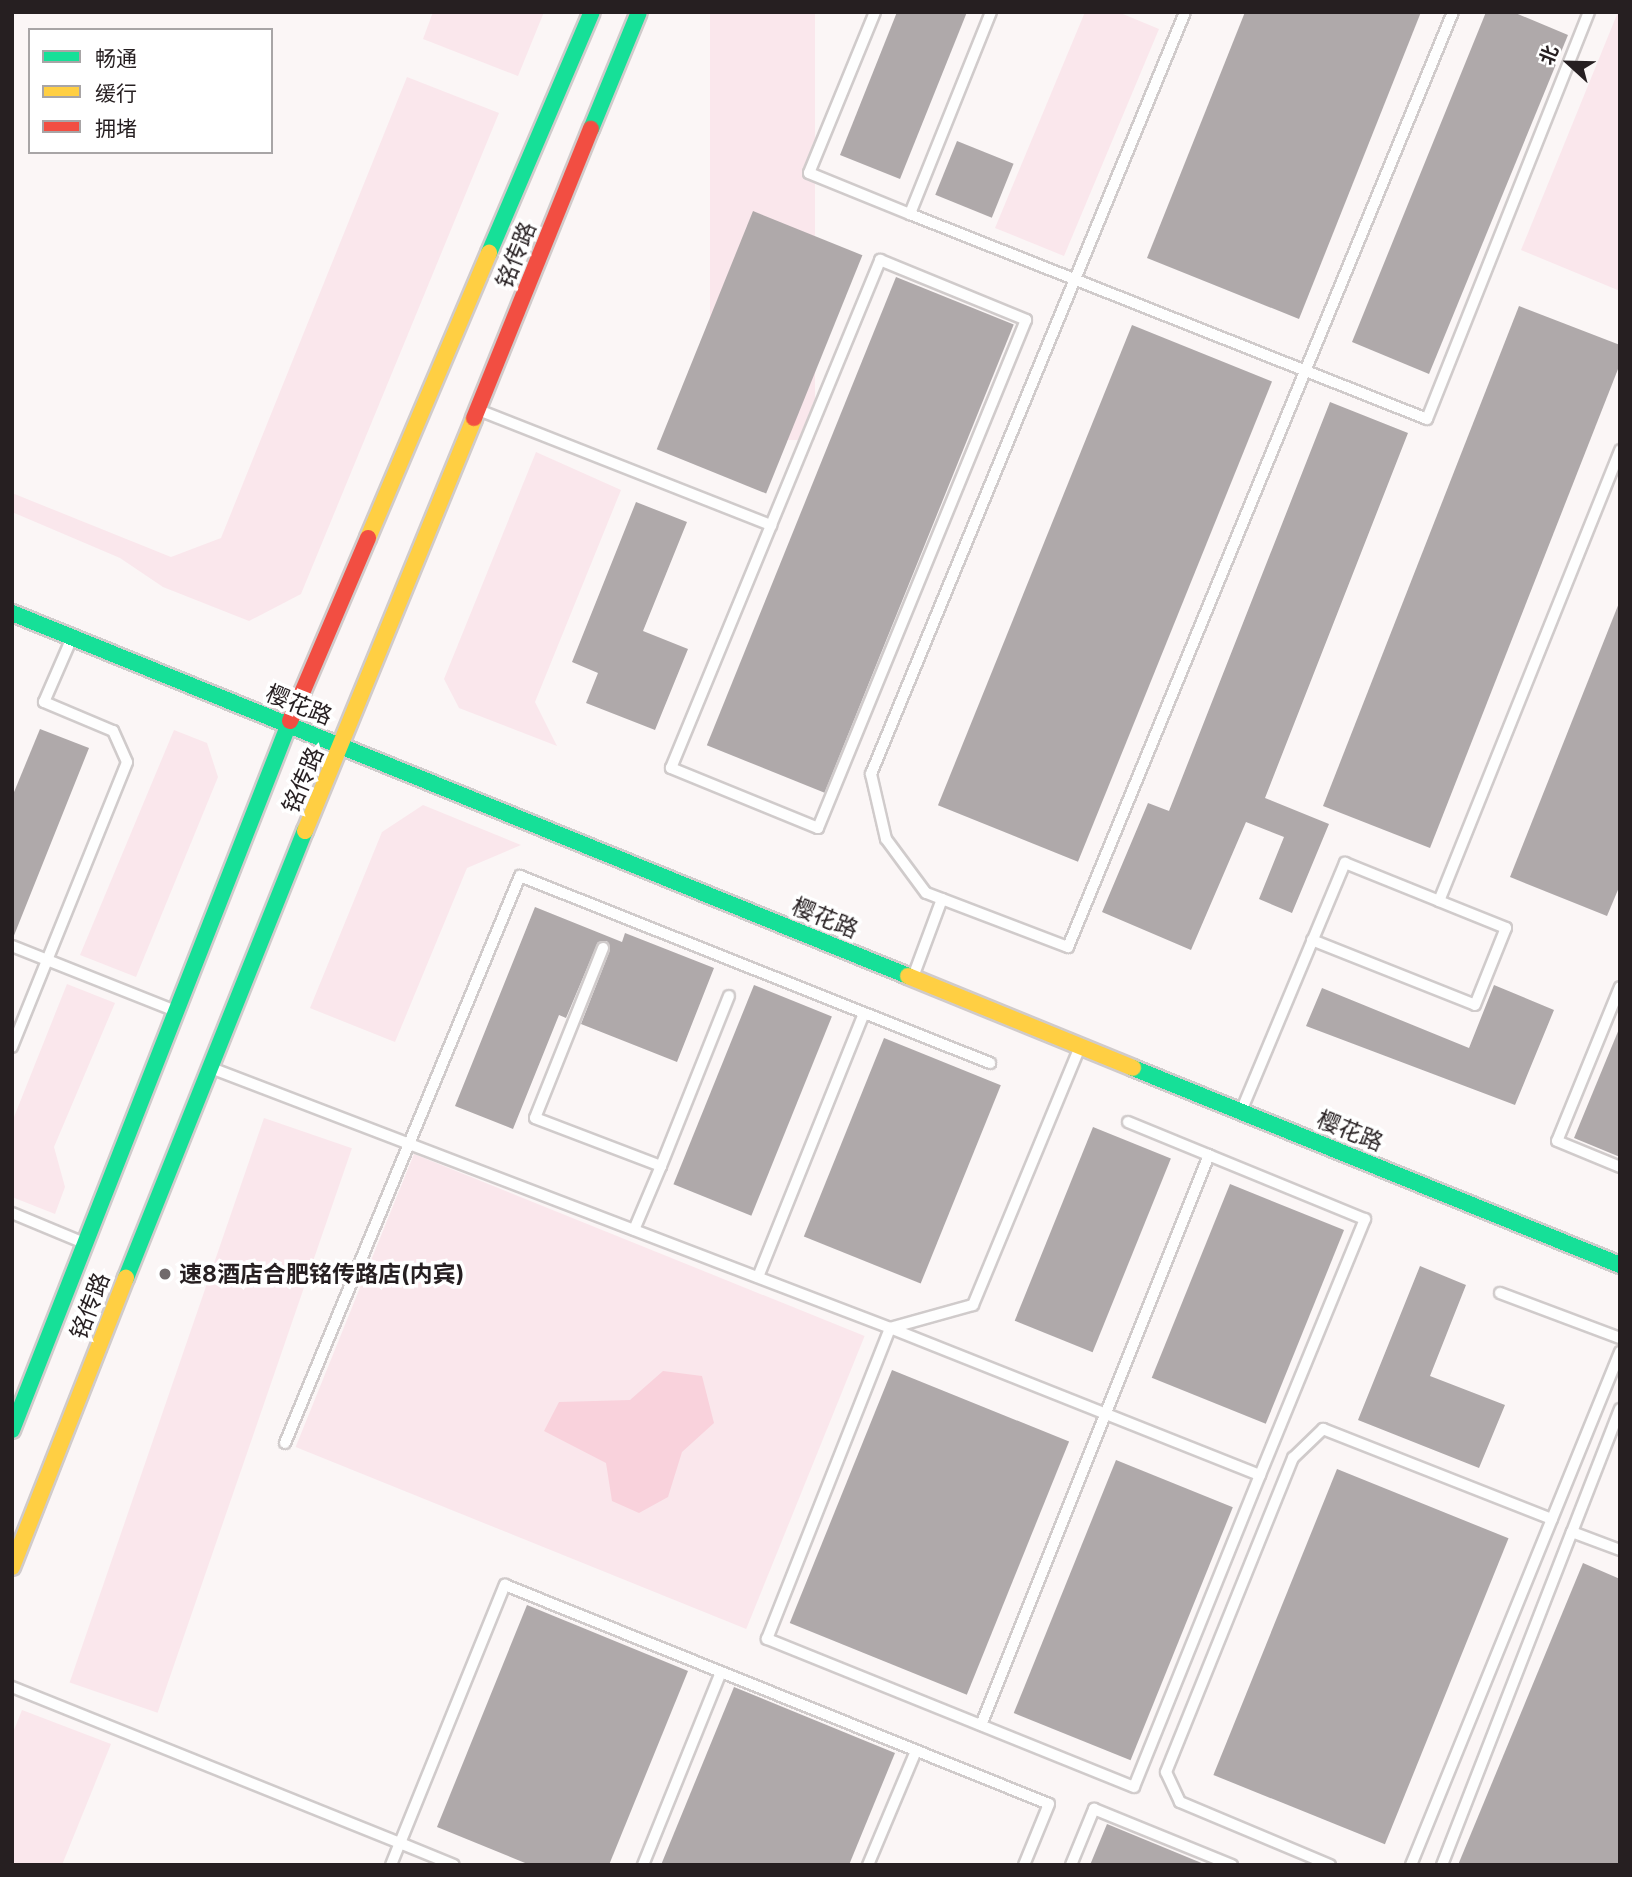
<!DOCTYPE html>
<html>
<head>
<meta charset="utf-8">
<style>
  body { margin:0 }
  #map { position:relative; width:1632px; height:1877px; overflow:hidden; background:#fbf6f6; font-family:Inter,"Noto Sans SC",sans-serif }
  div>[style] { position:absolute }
  .green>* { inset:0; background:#fae7ec; transform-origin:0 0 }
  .water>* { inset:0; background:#f9d2dc }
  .building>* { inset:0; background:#afa9aa; transform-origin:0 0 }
  .roads { filter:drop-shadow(2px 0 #d0cbcb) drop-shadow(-2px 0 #d0cbcb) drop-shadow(0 2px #d0cbcb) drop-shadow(0 -2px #d0cbcb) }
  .lane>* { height:10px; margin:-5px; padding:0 5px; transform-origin:5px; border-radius:5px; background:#fefefe }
  .fast>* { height:16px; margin:-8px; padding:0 8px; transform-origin:8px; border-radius:8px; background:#16e098 }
  .slow>* { height:16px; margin:-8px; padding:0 8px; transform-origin:8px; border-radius:8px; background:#ffcf43 }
  .jam>* { height:16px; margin:-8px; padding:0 8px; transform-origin:8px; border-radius:8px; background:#f24e42 }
  .dots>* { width:19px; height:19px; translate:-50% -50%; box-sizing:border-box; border:4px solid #fff; border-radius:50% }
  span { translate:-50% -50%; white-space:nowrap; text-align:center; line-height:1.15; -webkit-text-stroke:7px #fff; paint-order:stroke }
  .street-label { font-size:23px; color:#261f21 }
  .poi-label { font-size:23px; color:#261f21; font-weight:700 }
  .left { translate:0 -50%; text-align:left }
  .frame { position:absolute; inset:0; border:14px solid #261f21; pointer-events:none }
  .legend { position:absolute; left:28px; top:28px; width:245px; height:126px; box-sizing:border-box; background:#fff; border:2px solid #a8a5a6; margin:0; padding:9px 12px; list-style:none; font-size:21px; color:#261f21 }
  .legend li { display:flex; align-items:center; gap:14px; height:35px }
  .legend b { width:35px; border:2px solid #a8a5a6 }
  .north { position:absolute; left:1534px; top:28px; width:70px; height:70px; -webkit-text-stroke:5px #fff; paint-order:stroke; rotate:292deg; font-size:19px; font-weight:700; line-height:28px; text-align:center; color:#261f21 }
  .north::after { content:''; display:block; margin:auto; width:24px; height:32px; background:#261f21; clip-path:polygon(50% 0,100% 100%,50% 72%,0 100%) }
</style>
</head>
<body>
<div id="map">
  <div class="green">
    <i style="clip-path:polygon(433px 12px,544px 12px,518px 76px,423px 39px)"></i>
    <i style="left:710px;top:12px;width:105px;height:428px"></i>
    <i style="clip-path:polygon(1085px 12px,1118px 12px,1159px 29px,1064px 256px,995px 228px)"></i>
    <i style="clip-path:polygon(1618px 12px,1620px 12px,1620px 291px,1521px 250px)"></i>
    <i style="clip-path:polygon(407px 77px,499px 113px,301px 594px,249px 621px,163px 587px,120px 558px,12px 512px,12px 493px,171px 557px,221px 538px)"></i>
    <i style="clip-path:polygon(536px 452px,621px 490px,535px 702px,557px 746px,459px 708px,444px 679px)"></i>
    <i style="clip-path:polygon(174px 730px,207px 743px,218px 777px,136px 977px,80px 955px)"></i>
    <i style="clip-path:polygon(423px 805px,521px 845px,467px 868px,395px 1042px,310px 1008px,382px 832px)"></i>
    <i style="clip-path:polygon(67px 984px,115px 1003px,54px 1147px,65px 1187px,55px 1214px,12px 1197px,12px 1122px)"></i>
    <i style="left:264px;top:1118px;width:93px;height:597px;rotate:19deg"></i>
    <i style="left:414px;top:1154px;width:486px;height:316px;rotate:22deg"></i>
    <i style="clip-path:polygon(22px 1710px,111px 1744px,62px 1865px,12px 1865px,12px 1735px)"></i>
  </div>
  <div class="water">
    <i style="clip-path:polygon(663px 1371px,702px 1376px,714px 1423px,682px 1452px,668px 1497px,639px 1513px,612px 1501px,606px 1463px,544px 1431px,559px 1402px,630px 1400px)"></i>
  </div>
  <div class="building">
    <i style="clip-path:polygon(897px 12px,967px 12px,900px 179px,840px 155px)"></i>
    <i style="clip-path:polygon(1245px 12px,1421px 12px,1299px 319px,1147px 258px)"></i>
    <i style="clip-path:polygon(1486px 12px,1513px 12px,1568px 35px,1429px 374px,1352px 342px)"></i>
    <i style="left:957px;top:141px;width:61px;height:58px;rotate:22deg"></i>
    <i style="left:753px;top:211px;width:118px;height:257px;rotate:22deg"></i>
    <i style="left:896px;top:277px;width:127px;height:505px;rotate:22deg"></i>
    <i style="clip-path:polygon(1519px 306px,1620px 345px,1620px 364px,1430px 848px,1323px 806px)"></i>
    <i style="left:1132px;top:325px;width:151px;height:518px;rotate:22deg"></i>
    <i style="clip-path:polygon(1330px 402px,1408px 433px,1265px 798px,1329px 824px,1292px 913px,1259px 899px,1284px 837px,1246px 822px,1191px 950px,1102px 912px,1148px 803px,1169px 811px)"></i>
    <i style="clip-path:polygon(636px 502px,687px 522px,643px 631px,688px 649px,655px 730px,586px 703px,598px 673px,572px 662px)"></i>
    <i style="clip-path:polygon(1619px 603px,1620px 885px,1607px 916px,1510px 877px)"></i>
    <i style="clip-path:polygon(40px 729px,89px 748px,13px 938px,12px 797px)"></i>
    <i style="clip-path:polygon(535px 907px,622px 942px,625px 933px,714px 968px,677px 1062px,581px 1024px,610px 950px,607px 941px,598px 942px,566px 1018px,559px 1015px,513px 1129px,455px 1106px)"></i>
    <i style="left:754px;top:985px;width:84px;height:215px;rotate:22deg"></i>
    <i style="clip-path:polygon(1494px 985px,1554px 1010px,1515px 1105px,1306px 1026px,1322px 988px,1469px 1048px)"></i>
    <i style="clip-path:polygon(1619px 1029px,1620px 1029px,1620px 1157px,1574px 1138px)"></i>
    <i style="left:884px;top:1038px;width:126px;height:214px;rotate:22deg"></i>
    <i style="left:1093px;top:1127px;width:84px;height:209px;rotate:22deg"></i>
    <i style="left:1230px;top:1184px;width:123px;height:209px;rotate:22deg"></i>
    <i style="clip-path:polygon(1420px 1266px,1466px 1285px,1430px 1376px,1505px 1405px,1479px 1468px,1358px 1420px)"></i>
    <i style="left:892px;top:1370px;width:191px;height:273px;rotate:22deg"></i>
    <i style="left:1116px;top:1460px;width:126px;height:273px;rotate:22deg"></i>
    <i style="left:1337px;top:1469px;width:185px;height:330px;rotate:22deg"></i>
    <i style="clip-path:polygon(1583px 1563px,1620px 1579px,1620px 1865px,1458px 1865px)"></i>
    <i style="clip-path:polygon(527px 1605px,688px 1671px,609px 1865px,530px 1865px,437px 1827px)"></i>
    <i style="clip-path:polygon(734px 1687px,895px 1753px,849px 1865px,661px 1865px)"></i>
    <i style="clip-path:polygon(1107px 1824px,1204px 1864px,1204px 1865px,1090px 1865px)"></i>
  </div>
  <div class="roads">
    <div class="lane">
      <i style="left:875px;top:12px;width:174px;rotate:112.3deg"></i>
      <i style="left:809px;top:173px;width:109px;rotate:22.1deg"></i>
      <i style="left:991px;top:12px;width:218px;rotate:111.9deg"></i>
      <i style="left:910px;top:214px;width:556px;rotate:21.63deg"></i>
      <i style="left:1427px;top:419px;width:438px;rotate:-68.3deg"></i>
      <i style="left:481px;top:411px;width:312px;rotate:21.5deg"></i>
      <i style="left:771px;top:525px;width:287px;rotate:-67.6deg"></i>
      <i style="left:880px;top:260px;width:158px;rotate:22.3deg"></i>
      <i style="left:1026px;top:320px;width:549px;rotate:112.27deg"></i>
      <i style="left:818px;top:828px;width:159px;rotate:-157.8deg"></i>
      <i style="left:671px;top:768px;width:263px;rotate:-67.6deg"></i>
      <i style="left:942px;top:899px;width:135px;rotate:20.9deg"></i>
      <i style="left:1068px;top:947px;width:1011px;rotate:-67.62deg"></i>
      <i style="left:1312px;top:940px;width:175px;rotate:21.7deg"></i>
      <i style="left:1475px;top:1005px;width:83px;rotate:-68.1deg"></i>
      <i style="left:1506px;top:928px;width:72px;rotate:-158.1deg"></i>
      <i style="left:12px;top:946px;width:173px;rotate:21.7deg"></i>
      <i style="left:603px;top:948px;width:183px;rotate:111.8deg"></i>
      <i style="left:535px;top:1118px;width:135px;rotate:20.9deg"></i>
      <i style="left:661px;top:1166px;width:69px;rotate:112.9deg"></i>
      <i style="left:913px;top:977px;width:83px;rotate:-69.6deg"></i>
      <i style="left:942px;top:899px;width:17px;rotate:-159deg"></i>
      <i style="left:926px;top:893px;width:67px;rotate:-126.5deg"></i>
      <i style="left:886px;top:839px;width:67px;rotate:-103deg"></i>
      <i style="left:871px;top:774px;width:824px;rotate:-67.6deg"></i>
      <i style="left:1620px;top:987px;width:166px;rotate:112.2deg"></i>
      <i style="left:1557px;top:1141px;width:68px;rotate:22.4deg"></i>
      <i style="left:12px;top:1047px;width:307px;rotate:-68deg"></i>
      <i style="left:127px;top:762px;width:34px;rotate:-114deg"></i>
      <i style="left:113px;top:731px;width:75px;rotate:-157.2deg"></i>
      <i style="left:44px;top:702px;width:68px;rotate:-66.5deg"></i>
      <i style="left:211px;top:1068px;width:727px;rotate:20.95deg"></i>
      <i style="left:890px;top:1328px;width:398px;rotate:21.7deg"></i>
      <i style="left:1260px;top:1475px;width:336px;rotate:112deg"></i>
      <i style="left:1134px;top:1787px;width:396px;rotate:-158deg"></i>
      <i style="left:767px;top:1639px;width:334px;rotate:-68.4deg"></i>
      <i style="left:890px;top:1328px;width:86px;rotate:-15.5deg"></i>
      <i style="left:973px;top:1305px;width:277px;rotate:-67.5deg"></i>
      <i style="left:1242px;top:1109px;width:267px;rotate:-67.3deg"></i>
      <i style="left:1345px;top:863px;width:101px;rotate:22deg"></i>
      <i style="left:1439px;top:901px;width:486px;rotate:-68.1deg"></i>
      <i style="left:1128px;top:1122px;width:256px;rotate:22.3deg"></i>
      <i style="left:1365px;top:1219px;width:277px;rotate:112.3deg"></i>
      <i style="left:661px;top:1166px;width:183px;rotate:-68.2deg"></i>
      <i style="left:12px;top:1213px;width:78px;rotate:22.6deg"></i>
      <i style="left:758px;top:1277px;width:284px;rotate:-68.1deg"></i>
      <i style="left:1500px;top:1293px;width:128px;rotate:20.6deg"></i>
      <i style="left:285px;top:1443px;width:614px;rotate:-67.49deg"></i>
      <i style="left:520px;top:876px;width:506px;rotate:21.7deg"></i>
      <i style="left:1572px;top:1532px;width:132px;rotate:-68.7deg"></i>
      <i style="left:12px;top:1687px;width:418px;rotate:21.9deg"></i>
      <i style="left:400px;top:1843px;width:279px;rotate:-67.9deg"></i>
      <i style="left:505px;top:1585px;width:586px;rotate:21.93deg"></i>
      <i style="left:1049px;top:1804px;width:66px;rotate:112.3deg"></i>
      <i style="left:981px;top:1725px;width:614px;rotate:-68.2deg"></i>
      <i style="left:391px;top:1865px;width:24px;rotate:-68deg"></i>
      <i style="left:400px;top:1843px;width:58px;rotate:22.2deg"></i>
      <i style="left:643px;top:1865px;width:208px;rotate:-68deg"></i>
      <i style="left:868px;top:1865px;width:124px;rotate:-67.2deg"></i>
      <i style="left:1071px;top:1865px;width:61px;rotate:-67.7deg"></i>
      <i style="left:1094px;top:1809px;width:149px;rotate:22.1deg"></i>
      <i style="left:1330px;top:1865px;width:163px;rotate:-157.2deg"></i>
      <i style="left:1180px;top:1802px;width:33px;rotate:-115deg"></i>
      <i style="left:1166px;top:1772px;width:339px;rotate:-68deg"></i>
      <i style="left:1293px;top:1458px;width:42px;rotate:-44deg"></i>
      <i style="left:1323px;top:1429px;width:246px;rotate:21.5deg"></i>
      <i style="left:1411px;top:1865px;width:554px;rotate:-67.83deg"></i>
      <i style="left:1442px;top:1865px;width:357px;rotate:-68.7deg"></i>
      <i style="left:1572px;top:1532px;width:51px;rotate:20.6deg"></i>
    </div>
    <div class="fast">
      <i style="left:591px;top:129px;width:126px;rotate:-67.7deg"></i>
      <i style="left:489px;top:253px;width:262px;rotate:-66.9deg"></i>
      <i style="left:12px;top:613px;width:967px;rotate:22.05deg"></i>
      <i style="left:1133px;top:1068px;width:525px;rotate:22.02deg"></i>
      <i style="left:126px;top:1278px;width:482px;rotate:-68.2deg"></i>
      <i style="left:12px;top:1430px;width:762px;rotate:-68.59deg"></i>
    </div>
    <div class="slow">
      <i style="left:368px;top:538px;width:310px;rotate:-67deg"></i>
      <i style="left:305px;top:831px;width:446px;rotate:-67.7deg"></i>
      <i style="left:908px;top:976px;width:243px;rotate:22.2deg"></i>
      <i style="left:12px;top:1567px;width:311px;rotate:-68.5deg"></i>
    </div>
    <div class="jam">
      <i style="left:474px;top:418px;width:312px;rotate:-68deg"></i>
      <i style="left:290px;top:721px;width:199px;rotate:-66.9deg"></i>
    </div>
  </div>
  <div class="dots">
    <i style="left:165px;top:1274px;background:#716a6c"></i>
  </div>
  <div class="street-label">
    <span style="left:516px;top:255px;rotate:-68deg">铭传路</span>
    <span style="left:299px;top:705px;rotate:22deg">樱花路</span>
    <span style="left:303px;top:780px;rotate:-67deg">铭传路</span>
    <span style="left:825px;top:918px;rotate:22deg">樱花路</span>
    <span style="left:1350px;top:1131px;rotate:22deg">樱花路</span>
    <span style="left:90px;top:1306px;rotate:-69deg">铭传路</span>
  </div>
  <div class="poi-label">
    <span class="left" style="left:179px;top:1274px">速8酒店合肥铭传路店(内宾)</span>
  </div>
  <div class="frame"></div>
  <ul class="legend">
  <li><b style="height:9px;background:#16e098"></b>畅通</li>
  <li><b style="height:9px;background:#ffcf43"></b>缓行</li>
  <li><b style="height:9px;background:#f24e42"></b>拥堵</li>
  </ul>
  <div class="north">北</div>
</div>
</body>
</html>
